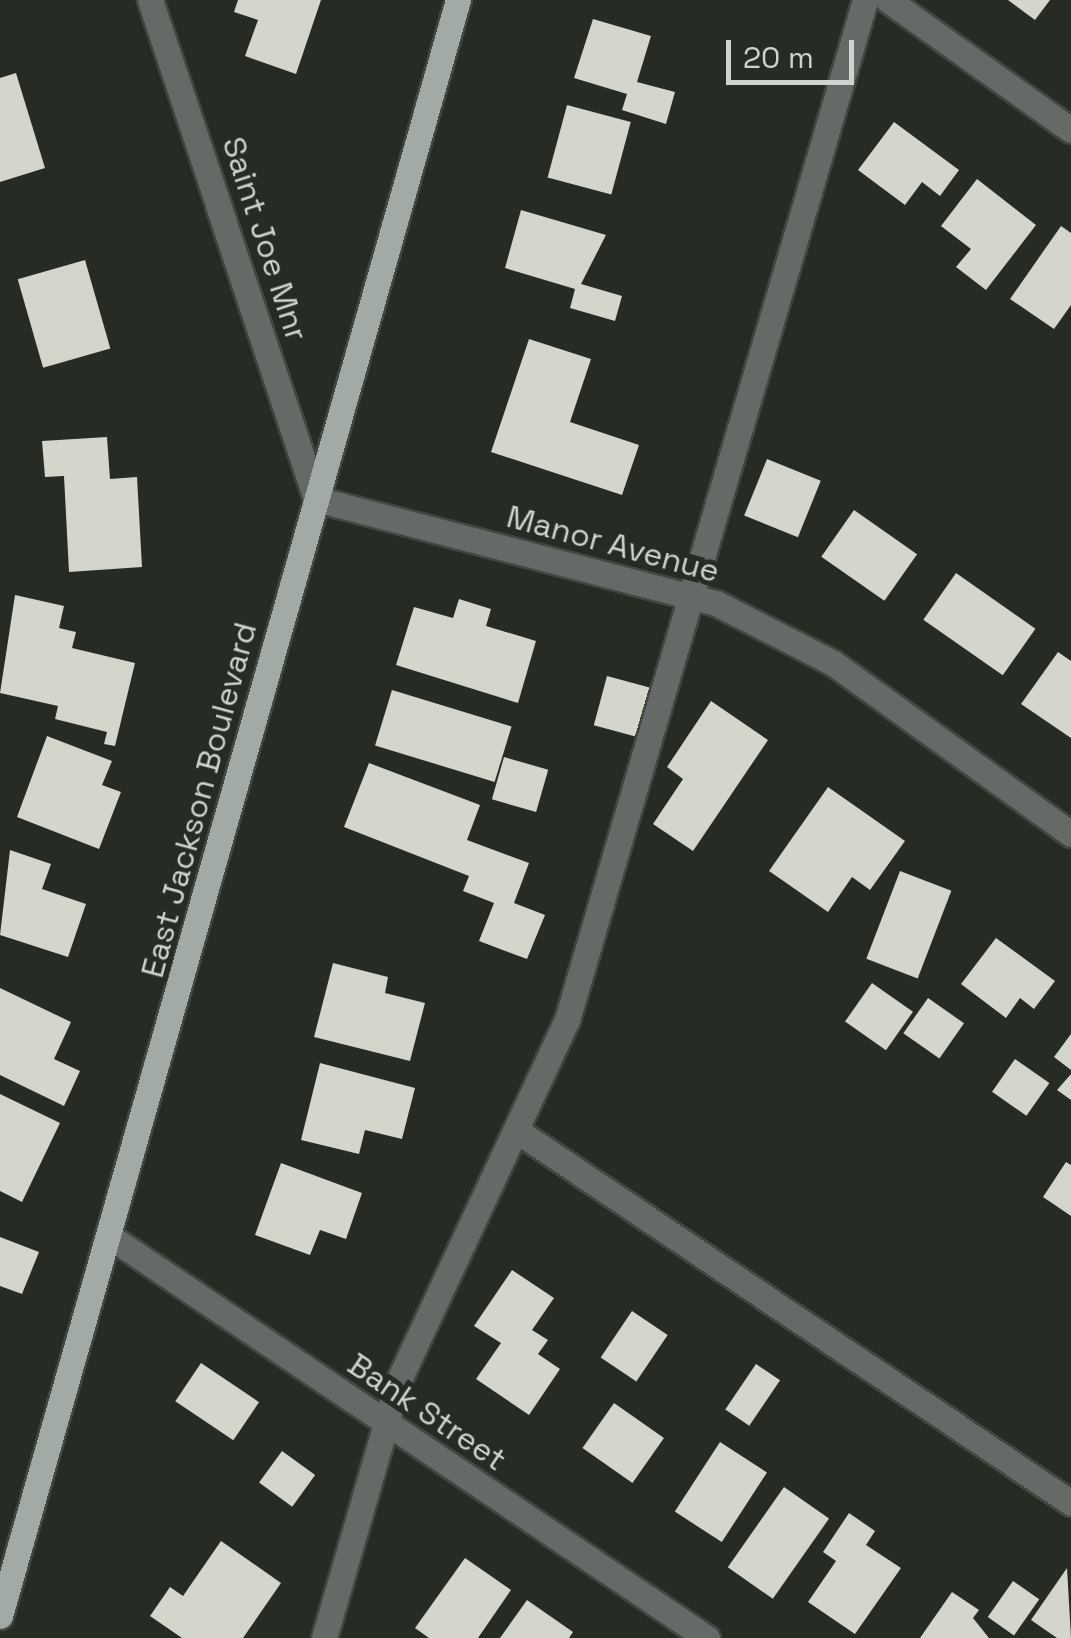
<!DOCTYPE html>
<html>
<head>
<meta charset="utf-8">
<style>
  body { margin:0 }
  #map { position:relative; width:1071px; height:1638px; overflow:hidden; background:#262b24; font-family:"Space Grotesk",sans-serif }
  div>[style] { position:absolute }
  .building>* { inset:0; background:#d4d5cb; transform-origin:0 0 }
  .roads { filter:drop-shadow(2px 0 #41463f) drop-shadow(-2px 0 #41463f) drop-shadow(0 2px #41463f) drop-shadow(0 -2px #41463f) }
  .minor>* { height:25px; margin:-12.5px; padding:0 12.5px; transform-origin:12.5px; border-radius:12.5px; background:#666a67 }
  .major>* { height:25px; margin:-12.5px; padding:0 12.5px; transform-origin:12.5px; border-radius:12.5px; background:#a1aaa4 }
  span { translate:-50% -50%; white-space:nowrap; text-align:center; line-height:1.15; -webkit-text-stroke:10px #262b24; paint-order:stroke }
  .street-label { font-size:32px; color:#cfd3ce }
  .scale { position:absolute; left:726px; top:40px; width:128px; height:45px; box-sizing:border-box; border:5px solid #cfd3ce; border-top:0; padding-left:12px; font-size:30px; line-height:35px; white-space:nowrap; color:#cfd3ce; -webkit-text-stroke:8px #262b24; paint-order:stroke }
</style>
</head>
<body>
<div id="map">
  <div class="building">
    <i style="clip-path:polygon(238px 0,321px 0,296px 74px,245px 56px,258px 20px,234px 12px)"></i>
    <i style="clip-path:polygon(1008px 0,1050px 0,1035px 20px)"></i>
    <i style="clip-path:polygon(593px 19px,651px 36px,637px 82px,675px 92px,666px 124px,622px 110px,627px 94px,574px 78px)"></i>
    <i style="clip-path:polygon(16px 73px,45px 168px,0 182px,0 78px)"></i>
    <i style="left:567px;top:105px;width:66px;height:75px;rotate:15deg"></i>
    <i style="clip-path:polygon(894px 122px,959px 170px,940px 196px,922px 182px,905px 205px,858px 170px)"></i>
    <i style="clip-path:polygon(977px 179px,1036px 225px,986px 290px,956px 267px,971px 249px,941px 226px)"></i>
    <i style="clip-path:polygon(521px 210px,606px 235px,581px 284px,622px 296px,615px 321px,570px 308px,575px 289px,505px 268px)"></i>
    <i style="clip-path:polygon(1061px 226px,1071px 233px,1071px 305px,1054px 329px,1010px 299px)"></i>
    <i style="left:85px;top:260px;width:92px;height:70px;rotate:74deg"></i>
    <i style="clip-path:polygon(529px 339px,591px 359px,570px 422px,639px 445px,622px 495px,491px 452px)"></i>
    <i style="clip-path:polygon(107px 437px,110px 479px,137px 477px,142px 567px,69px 572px,64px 476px,45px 477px,42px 441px)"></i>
    <i style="left:767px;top:459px;width:58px;height:61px;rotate:22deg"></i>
    <i style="left:854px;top:510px;width:77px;height:57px;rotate:35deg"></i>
    <i style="left:956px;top:573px;width:97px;height:57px;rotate:35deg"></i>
    <i style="clip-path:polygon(15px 595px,64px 606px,59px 628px,76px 632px,72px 648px,135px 663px,115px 746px,104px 744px,107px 732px,55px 719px,58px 706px,0 693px)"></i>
    <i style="clip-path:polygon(459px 599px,491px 609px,486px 626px,536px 641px,518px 703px,396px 665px,414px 607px,453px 618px)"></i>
    <i style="clip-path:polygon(1058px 652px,1071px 661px,1071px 738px,1021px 704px)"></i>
    <i style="left:607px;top:676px;width:46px;height:51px;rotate:15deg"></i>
    <i style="left:392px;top:690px;width:125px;height:58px;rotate:17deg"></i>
    <i style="clip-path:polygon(711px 701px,768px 740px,693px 851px,653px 824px,683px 779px,667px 767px)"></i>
    <i style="clip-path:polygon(47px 736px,112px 761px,102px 785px,121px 792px,99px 849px,17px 817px)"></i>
    <i style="left:504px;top:757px;width:46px;height:44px;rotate:16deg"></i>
    <i style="clip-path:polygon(369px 763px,480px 805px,467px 840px,529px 863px,514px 903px,545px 915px,527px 959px,479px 941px,494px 903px,463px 891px,469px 876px,344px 827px)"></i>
    <i style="clip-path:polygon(828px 787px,905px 841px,870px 890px,852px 877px,828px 912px,769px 871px)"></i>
    <i style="clip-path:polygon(10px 850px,51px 864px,42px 889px,86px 904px,68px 957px,0 935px)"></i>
    <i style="left:900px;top:871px;width:55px;height:94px;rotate:21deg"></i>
    <i style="clip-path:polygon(996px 938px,1055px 981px,1034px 1009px,1020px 998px,1006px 1018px,961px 984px)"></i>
    <i style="clip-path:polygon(333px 963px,388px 977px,385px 993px,425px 1003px,410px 1061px,314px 1037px)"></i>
    <i style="left:872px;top:983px;width:50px;height:47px;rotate:35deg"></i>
    <i style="clip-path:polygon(0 988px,71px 1022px,54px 1059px,80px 1071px,64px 1106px,0 1075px)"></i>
    <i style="left:928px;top:998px;width:44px;height:43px;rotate:35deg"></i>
    <i style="clip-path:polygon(1071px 1034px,1071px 1070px,1054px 1057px)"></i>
    <i style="left:1015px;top:1059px;width:42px;height:40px;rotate:35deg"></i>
    <i style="clip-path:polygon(320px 1063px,415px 1088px,402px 1139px,365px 1130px,359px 1154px,301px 1140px)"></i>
    <i style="clip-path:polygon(1071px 1074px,1071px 1100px,1057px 1090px)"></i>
    <i style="clip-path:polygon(0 1094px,60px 1123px,22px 1202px,0 1191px)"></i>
    <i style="clip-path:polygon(1066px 1162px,1071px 1165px,1071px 1216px,1043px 1197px)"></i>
    <i style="clip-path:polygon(281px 1163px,362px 1193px,346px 1239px,320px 1230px,310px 1255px,255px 1235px)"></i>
    <i style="clip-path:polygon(0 1237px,39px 1252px,22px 1294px,0 1286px)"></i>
    <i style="clip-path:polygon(512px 1270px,554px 1298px,532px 1330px,548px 1340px,538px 1354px,560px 1369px,529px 1415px,476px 1379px,501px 1343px,474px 1326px)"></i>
    <i style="left:632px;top:1311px;width:43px;height:56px;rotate:34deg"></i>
    <i style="left:201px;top:1363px;width:70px;height:46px;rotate:34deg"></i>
    <i style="left:756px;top:1364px;width:29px;height:55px;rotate:34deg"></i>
    <i style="left:614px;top:1403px;width:61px;height:55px;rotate:35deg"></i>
    <i style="left:720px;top:1442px;width:56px;height:83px;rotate:33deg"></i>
    <i style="left:282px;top:1451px;width:41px;height:39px;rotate:36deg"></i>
    <i style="left:784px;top:1487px;width:55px;height:98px;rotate:35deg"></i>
    <i style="clip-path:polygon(849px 1513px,875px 1531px,866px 1545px,901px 1568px,855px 1634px,808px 1602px,836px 1561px,823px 1552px)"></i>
    <i style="clip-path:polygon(221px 1541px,281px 1583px,243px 1638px,182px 1638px,150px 1616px,170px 1587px,183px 1596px)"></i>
    <i style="clip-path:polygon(465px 1558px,511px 1590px,478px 1638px,429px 1638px,415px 1628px)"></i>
    <i style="clip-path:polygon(1067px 1568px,1071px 1638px,1057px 1638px,1031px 1620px)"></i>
    <i style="left:1013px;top:1581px;width:32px;height:44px;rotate:35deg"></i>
    <i style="clip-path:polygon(952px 1592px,979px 1610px,973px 1618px,989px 1638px,920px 1638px)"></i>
    <i style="clip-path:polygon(527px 1600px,573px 1632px,569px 1638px,500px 1638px)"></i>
  </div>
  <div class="roads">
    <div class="minor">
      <i style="left:150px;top:0;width:526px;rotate:71.6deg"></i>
      <i style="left:316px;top:499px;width:413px;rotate:14.6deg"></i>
      <i style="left:716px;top:603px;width:131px;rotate:27.1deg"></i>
      <i style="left:833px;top:663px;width:293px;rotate:35.7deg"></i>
      <i style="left:888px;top:0;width:224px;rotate:35.4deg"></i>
      <i style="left:516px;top:1130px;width:669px;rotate:33.9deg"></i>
      <i style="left:112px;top:1238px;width:717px;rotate:33.91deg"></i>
      <i style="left:324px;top:1638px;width:266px;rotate:-73.9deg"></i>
      <i style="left:398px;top:1382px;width:400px;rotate:-65deg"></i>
      <i style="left:567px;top:1020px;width:1063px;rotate:-73.71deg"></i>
    </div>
    <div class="major">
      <i style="left:0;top:1616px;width:1680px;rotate:-74.18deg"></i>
    </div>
  </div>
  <div class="street-label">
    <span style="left:265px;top:239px;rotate:72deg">Saint Joe Mnr</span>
    <span style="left:613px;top:544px;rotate:15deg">Manor Avenue</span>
    <span style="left:199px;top:800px;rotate:-75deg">East Jackson Boulevard</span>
    <span style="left:427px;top:1412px;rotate:34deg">Bank Street</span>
  </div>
  <div class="scale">20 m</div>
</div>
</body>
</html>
